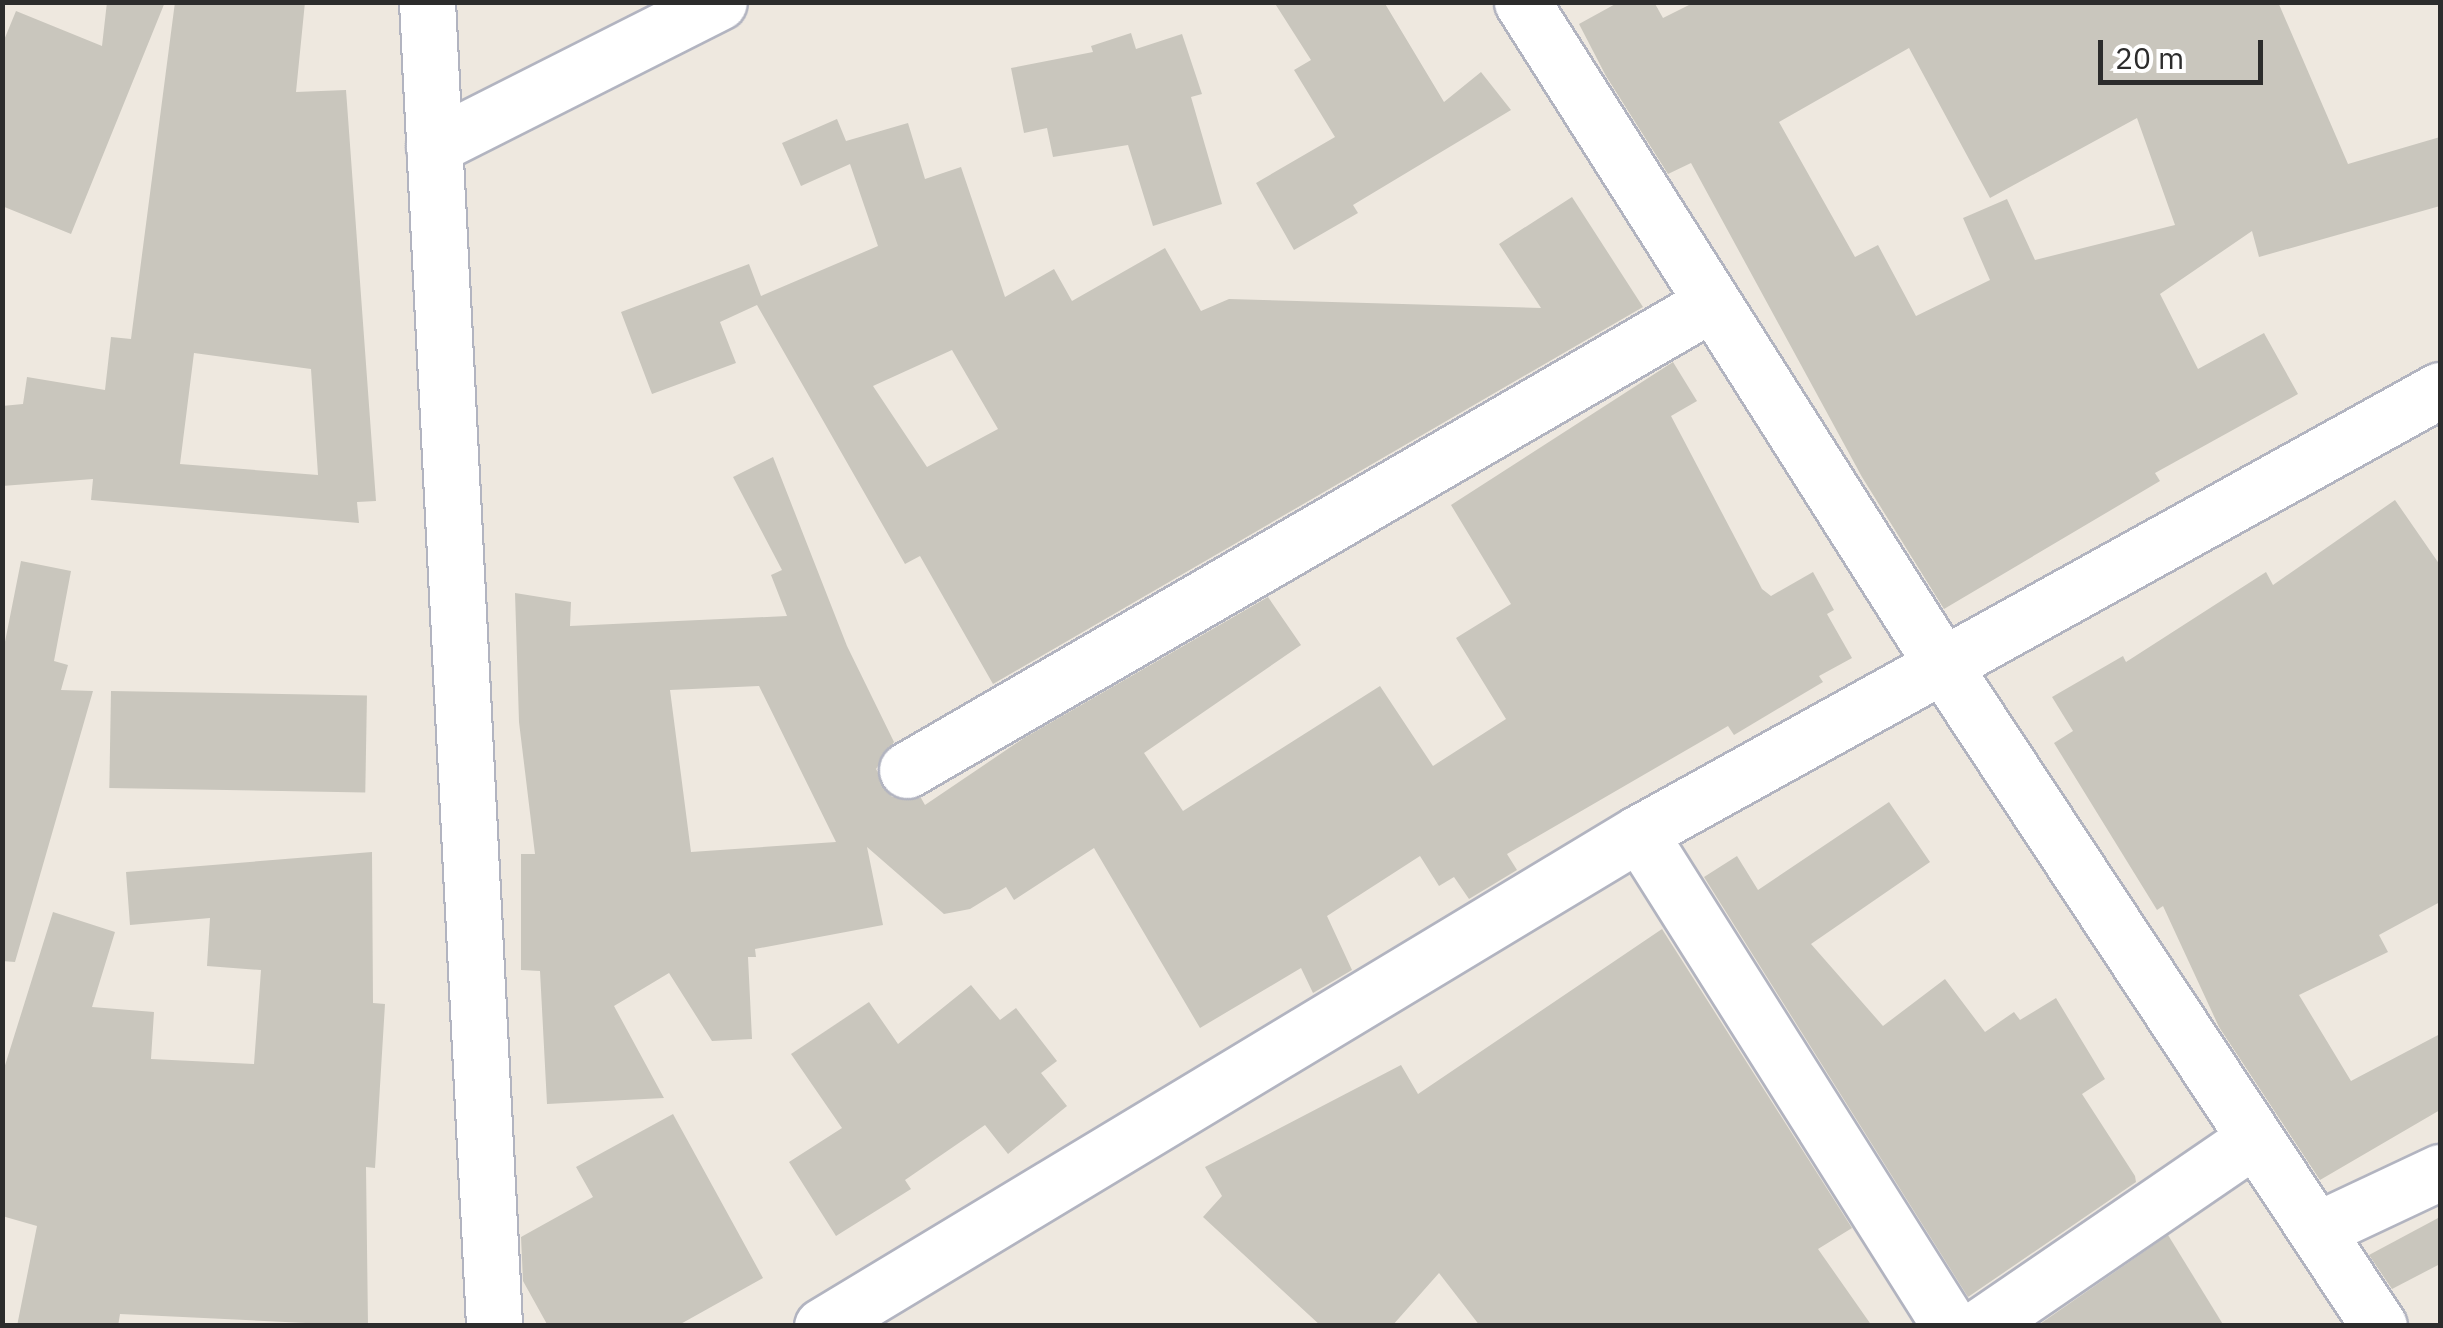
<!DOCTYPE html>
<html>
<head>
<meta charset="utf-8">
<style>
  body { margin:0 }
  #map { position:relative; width:2443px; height:1328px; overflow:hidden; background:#eee8df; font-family:"IBM Plex Sans",sans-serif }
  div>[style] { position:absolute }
  .building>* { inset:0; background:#c9c6bd; transform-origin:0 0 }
  .roads { filter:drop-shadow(2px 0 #b2b4c0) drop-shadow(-2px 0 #b2b4c0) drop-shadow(0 2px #b2b4c0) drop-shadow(0 -2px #b2b4c0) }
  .minor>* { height:55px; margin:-27.5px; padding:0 27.5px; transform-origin:27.5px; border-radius:27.5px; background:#fff }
  .tertiary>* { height:55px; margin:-27.5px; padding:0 27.5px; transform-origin:27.5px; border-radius:27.5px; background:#fff }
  span { translate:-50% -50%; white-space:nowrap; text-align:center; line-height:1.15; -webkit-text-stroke:10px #fff; paint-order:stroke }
  .frame { position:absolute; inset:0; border:5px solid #2c2c2c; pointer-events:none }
  .scale { position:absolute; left:2098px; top:40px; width:165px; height:45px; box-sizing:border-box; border:5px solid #2c2c2c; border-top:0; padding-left:12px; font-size:30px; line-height:35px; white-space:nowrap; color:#2c2c2c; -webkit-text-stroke:8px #fff; paint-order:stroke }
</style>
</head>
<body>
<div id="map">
  <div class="building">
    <i style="clip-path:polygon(107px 2px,165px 2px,71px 234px,2px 206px,2px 45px,16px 11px,102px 46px)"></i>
    <i style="clip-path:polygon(evenodd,175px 2px,305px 2px,296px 92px,346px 90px,376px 501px,357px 502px,359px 523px,91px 500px,93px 479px,2px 486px,2px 406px,23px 404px,27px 377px,105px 390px,111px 337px,131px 339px,175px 2px,194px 353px,311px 369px,318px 475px,180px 464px,194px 353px)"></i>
    <i style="clip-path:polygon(1274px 2px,1384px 2px,1444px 102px,1481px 72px,1511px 110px,1353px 205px,1358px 213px,1294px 250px,1256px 183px,1335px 137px,1294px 70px,1311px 60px)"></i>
    <i style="clip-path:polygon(evenodd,1619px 2px,1654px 2px,1663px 18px,1695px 2px,2278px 2px,2348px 164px,2440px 137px,2440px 206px,2259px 257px,2252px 231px,2160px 294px,2198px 369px,2264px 333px,2298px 394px,2155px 473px,2160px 481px,1944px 609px,1862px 477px,1691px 163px,1668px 174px,1606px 76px,1579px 24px,1619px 2px,1909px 48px,1990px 198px,2137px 118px,2175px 225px,2035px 260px,2007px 199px,1963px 218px,1990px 280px,1916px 316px,1878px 245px,1855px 257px,1779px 122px,1909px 48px)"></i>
    <i style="clip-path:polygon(1131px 33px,1136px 49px,1182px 34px,1202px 94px,1191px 97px,1222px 204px,1153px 226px,1128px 145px,1053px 157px,1047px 128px,1024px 133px,1011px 68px,1093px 52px,1091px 46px)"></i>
    <i style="clip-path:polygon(evenodd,837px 119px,846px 141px,908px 123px,925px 179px,961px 167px,1005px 297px,1054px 269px,1072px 301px,1165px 248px,1201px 311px,1229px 299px,1541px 308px,1499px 244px,1572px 197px,1643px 307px,993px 684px,920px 556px,905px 564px,757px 305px,720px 322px,736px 363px,652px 394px,621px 312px,749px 264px,761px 296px,878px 246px,850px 164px,801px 186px,782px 143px,837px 119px,952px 350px,998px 429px,927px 467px,873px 386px,952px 350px)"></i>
    <i style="clip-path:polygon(evenodd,1673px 362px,1697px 401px,1671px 416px,1762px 589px,1771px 596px,1813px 572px,1834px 610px,1827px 614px,1852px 658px,1819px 676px,1823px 682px,1734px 735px,1728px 726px,1507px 854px,1517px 870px,1469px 899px,1454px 877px,1439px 886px,1420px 856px,1327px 916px,1352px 970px,1313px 993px,1301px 968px,1200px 1028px,1094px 848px,1014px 900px,1006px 887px,970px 909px,944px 914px,867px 847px,883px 925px,755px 949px,756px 957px,748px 957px,752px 1039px,712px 1041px,669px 973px,614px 1006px,664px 1098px,547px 1104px,540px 971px,521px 970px,521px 854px,535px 854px,519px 722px,515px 593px,571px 602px,570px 626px,787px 616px,771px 575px,782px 570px,733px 477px,773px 457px,847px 646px,894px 742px,876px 769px,892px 797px,921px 798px,925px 805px,1024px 738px,1268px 597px,1301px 645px,1144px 753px,1183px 811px,1380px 686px,1433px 766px,1506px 719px,1456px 638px,1511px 604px,1451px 505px,1673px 362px,759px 686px,836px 842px,691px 852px,670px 690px,759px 686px)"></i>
    <i style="clip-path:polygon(2395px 500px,2440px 565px,2440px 902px,2379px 935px,2388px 952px,2299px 995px,2351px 1081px,2440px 1034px,2440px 1110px,2320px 1180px,2219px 1027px,2163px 906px,2157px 910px,2054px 743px,2073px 731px,2052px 697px,2123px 656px,2126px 662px,2266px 572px,2273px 585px)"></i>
    <i style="clip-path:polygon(21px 561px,71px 571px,54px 661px,68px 665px,61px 690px,93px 691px,15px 962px,2px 961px,2px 657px)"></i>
    <i style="left:111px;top:691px;width:256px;height:97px;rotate:1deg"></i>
    <i style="clip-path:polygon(1889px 802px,1930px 862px,1811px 944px,1883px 1026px,1945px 979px,1985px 1032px,2014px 1012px,2020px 1020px,2056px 998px,2105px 1079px,2082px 1094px,2135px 1176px,2136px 1182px,1968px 1297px,1704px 877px,1737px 856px,1758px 890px)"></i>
    <i style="clip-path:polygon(372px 852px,373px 1003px,385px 1004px,375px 1168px,366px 1167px,368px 1326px,120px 1314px,118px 1326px,17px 1326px,37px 1226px,2px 1216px,2px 1075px,53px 912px,115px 932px,92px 1007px,154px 1012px,151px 1059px,254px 1064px,261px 970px,207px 966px,210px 918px,130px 925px,126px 872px)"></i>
    <i style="clip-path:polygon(1662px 929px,1852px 1228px,1818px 1249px,1872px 1326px,1480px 1326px,1439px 1273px,1392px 1326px,1321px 1326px,1203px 1217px,1222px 1196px,1205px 1167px,1401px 1065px,1418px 1094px)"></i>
    <i style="clip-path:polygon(971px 985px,1000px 1020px,1016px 1008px,1057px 1061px,1041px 1073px,1067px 1106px,1008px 1154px,985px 1125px,905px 1180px,911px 1189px,836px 1236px,789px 1162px,842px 1128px,791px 1054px,869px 1002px,898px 1044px)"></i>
    <i style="clip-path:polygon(673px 1114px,763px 1278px,677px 1326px,548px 1326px,523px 1281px,521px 1237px,593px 1197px,576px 1167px)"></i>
    <i style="clip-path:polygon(2440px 1217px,2440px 1264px,2392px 1289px,2369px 1255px)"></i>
    <i style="clip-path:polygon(2168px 1235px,2224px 1326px,2037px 1326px)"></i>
  </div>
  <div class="roads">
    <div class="minor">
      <i style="left:434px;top:146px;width:319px;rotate:-26.8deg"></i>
      <i style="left:907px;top:770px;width:931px;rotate:-30.12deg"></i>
      <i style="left:1639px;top:833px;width:583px;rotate:57.75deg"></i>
      <i style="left:2319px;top:1229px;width:134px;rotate:-25.2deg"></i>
      <i style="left:822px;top:1326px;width:954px;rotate:-31.11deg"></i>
      <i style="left:1639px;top:833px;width:915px;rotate:-28.95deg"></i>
      <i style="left:1981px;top:1326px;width:331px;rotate:-34.4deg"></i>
    </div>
    <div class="tertiary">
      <i style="left:427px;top:2px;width:1326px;rotate:87.1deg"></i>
      <i style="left:1522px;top:2px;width:784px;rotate:57.61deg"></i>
      <i style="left:1942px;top:664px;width:793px;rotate:56.57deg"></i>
    </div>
  </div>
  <div class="frame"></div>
  <div class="scale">20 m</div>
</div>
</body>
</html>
